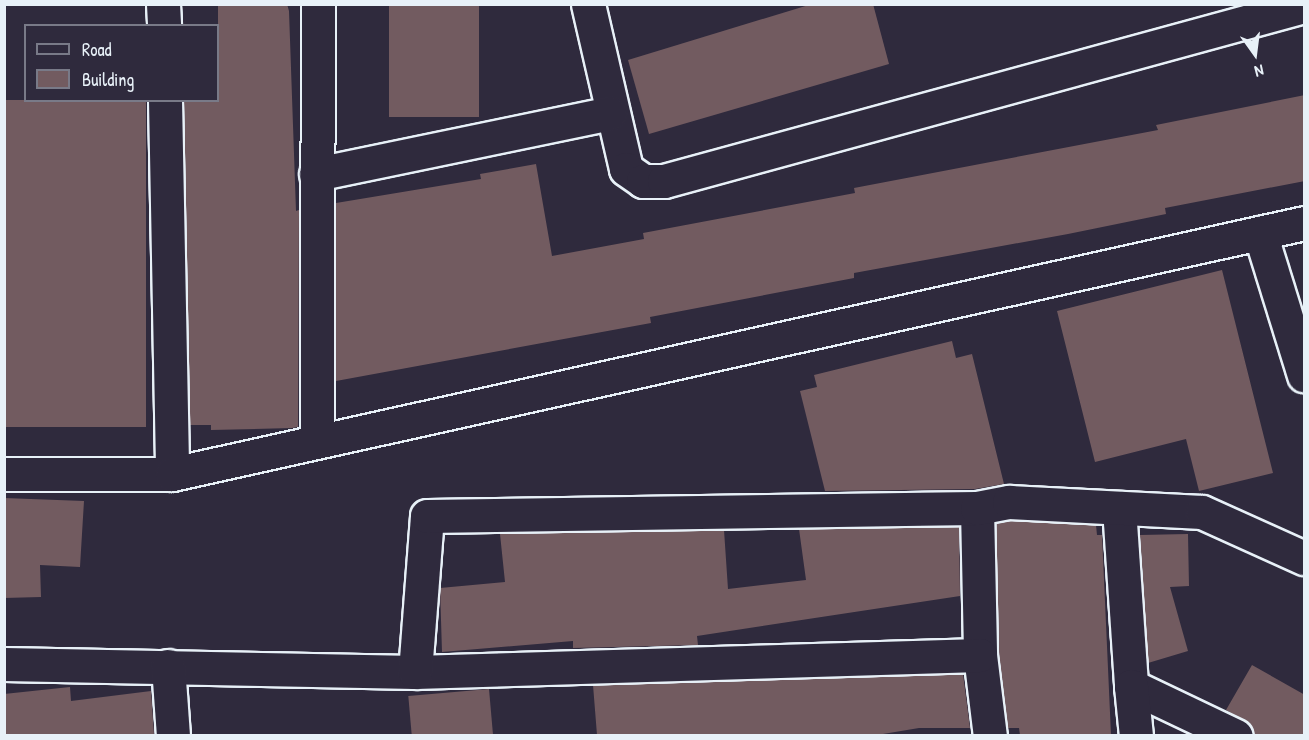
<!DOCTYPE html>
<html>
<head>
<meta charset="utf-8">
<style>
  body { margin:0 }
  #map { position:relative; width:1309px; height:740px; overflow:hidden; background:#2f2a3d; font-family:"Patrick Hand",sans-serif }
  div>[style] { position:absolute }
  .building>* { inset:0; background:#725b60; transform-origin:0 0 }
  .roads { filter:drop-shadow(2px 0 #e8f1f8) drop-shadow(-2px 0 #e8f1f8) drop-shadow(0 2px #e8f1f8) drop-shadow(0 -2px #e8f1f8) }
  .minor>* { height:33px; margin:-16.5px; padding:0 16.5px; transform-origin:16.5px; border-radius:16.5px; background:#2f2a3d }
  span { translate:-50% -50%; white-space:nowrap; text-align:center; line-height:1.15; -webkit-text-stroke:4.5px #2f2a3d; paint-order:stroke }
  .frame { position:absolute; inset:0; border:6px solid #e8f1f8; pointer-events:none }
  .legend { position:absolute; left:24px; top:24px; width:195px; height:78px; box-sizing:border-box; background:#2f2a3d; border:2px solid #797a88; margin:0; padding:8px 10px; list-style:none; font-size:18px; color:#e8f1f8 }
  .legend li { display:flex; align-items:center; gap:12px; height:30px }
  .legend b { width:30px; border:2px solid #797a88 }
  .north { position:absolute; left:1225px; top:24px; width:60px; height:60px; -webkit-text-stroke:4px #2f2a3d; paint-order:stroke; rotate:166deg; font-size:16px; font-weight:700; line-height:24px; text-align:center; color:#e8f1f8 }
  .north::after { content:''; display:block; margin:auto; width:21px; height:27px; background:#e8f1f8; clip-path:polygon(50% 0,100% 100%,50% 72%,0 100%) }
</style>
</head>
<body>
<div id="map">
  <div class="building">
    <i style="clip-path:polygon(218px 4px,287px 4px,289px 11px,296px 211px,299px 210px,298px 427px,292px 428px,211px 430px,211px 425px,190px 425px,184px 100px,218px 100px)"></i>
    <i style="left:389px;top:4px;width:90px;height:113px"></i>
    <i style="clip-path:polygon(812px 4px,873px 4px,889px 64px,649px 134px,628px 60px)"></i>
    <i style="clip-path:polygon(1305px 95px,1305px 181px,1165px 208px,1166px 214px,1068px 234px,854px 273px,854px 278px,650px 317px,651px 323px,336px 381px,336px 203px,481px 179px,480px 174px,536px 164px,552px 256px,644px 239px,643px 233px,855px 193px,854px 188px,1158px 130px,1156px 125px)"></i>
    <i style="left:5px;top:100px;width:141px;height:327px"></i>
    <i style="clip-path:polygon(1222px 270px,1273px 473px,1199px 491px,1186px 439px,1095px 462px,1057px 311px)"></i>
    <i style="clip-path:polygon(952px 341px,956px 358px,972px 354px,1004px 484px,975px 489px,825px 491px,800px 391px,817px 387px,814px 375px)"></i>
    <i style="clip-path:polygon(4px 498px,84px 501px,80px 567px,40px 565px,41px 597px,4px 598px)"></i>
    <i style="clip-path:polygon(1010px 521px,1096px 525px,1097px 535px,1102px 535px,1111px 735px,1020px 735px,1019px 728px,1008px 728px,999px 654px,996px 524px)"></i>
    <i style="clip-path:polygon(959px 527px,960px 596px,697px 636px,698px 645px,573px 648px,573px 641px,442px 652px,440px 588px,505px 582px,500px 534px,724px 530px,728px 589px,806px 580px,799px 529px)"></i>
    <i style="clip-path:polygon(1188px 534px,1189px 586px,1170px 587px,1188px 651px,1148px 663px,1140px 535px)"></i>
    <i style="clip-path:polygon(1252px 665px,1305px 695px,1305px 735px,1255px 735px,1251px 725px,1226px 710px)"></i>
    <i style="clip-path:polygon(963px 674px,970px 728px,919px 728px,877px 735px,597px 735px,593px 685px)"></i>
    <i style="clip-path:polygon(70px 687px,71px 701px,151px 691px,154px 735px,4px 735px,4px 694px)"></i>
    <i style="left:489px;top:689px;width:46px;height:81px;rotate:85deg"></i>
  </div>
  <div class="roads">
    <div class="minor">
      <i style="left:163px;top:4px;width:22px;rotate:87deg"></i>
      <i style="left:588px;top:4px;width:169px;rotate:77deg"></i>
      <i style="left:626px;top:169px;width:21px;rotate:35deg"></i>
      <i style="left:643px;top:181px;width:21px"></i>
      <i style="left:664px;top:181px;width:663px;rotate:-15.29deg"></i>
      <i style="left:165px;top:100px;width:374px;rotate:88.9deg"></i>
      <i style="left:316px;top:174px;width:300px;rotate:-11.7deg"></i>
      <i style="left:1260px;top:233px;width:149px;rotate:72.8deg"></i>
      <i style="left:317px;top:441px;width:437px;rotate:-89.9deg"></i>
      <i style="left:4px;top:474px;width:168px"></i>
      <i style="left:172px;top:474px;width:1159px;rotate:-12.5deg"></i>
      <i style="left:977px;top:508px;width:147px;rotate:88.8deg"></i>
      <i style="left:980px;top:655px;width:82px;rotate:83deg"></i>
      <i style="left:1119px;top:508px;width:178px;rotate:86.1deg"></i>
      <i style="left:1131px;top:686px;width:116px;rotate:25.5deg"></i>
      <i style="left:4px;top:664px;width:411px;rotate:1.1deg"></i>
      <i style="left:415px;top:672px;width:565px;rotate:-1.72deg"></i>
      <i style="left:168px;top:666px;width:70px;rotate:85.9deg"></i>
      <i style="left:415px;top:672px;width:156px;rotate:-85.6deg"></i>
      <i style="left:427px;top:516px;width:550px;rotate:-0.83deg"></i>
      <i style="left:977px;top:508px;width:33px;rotate:-11deg"></i>
      <i style="left:1009px;top:502px;width:193px;rotate:3deg"></i>
      <i style="left:1202px;top:512px;width:112px;rotate:24.3deg"></i>
      <i style="left:1131px;top:686px;width:50px;rotate:84.3deg"></i>
    </div>
  </div>
  <div class="frame"></div>
  <ul class="legend">
  <li><b style="height:8px;background:#2f2a3d"></b>Road</li>
  <li><b style="height:16px;background:#725b60"></b>Building</li>
  </ul>
  <div class="north">N</div>
</div>
</body>
</html>
